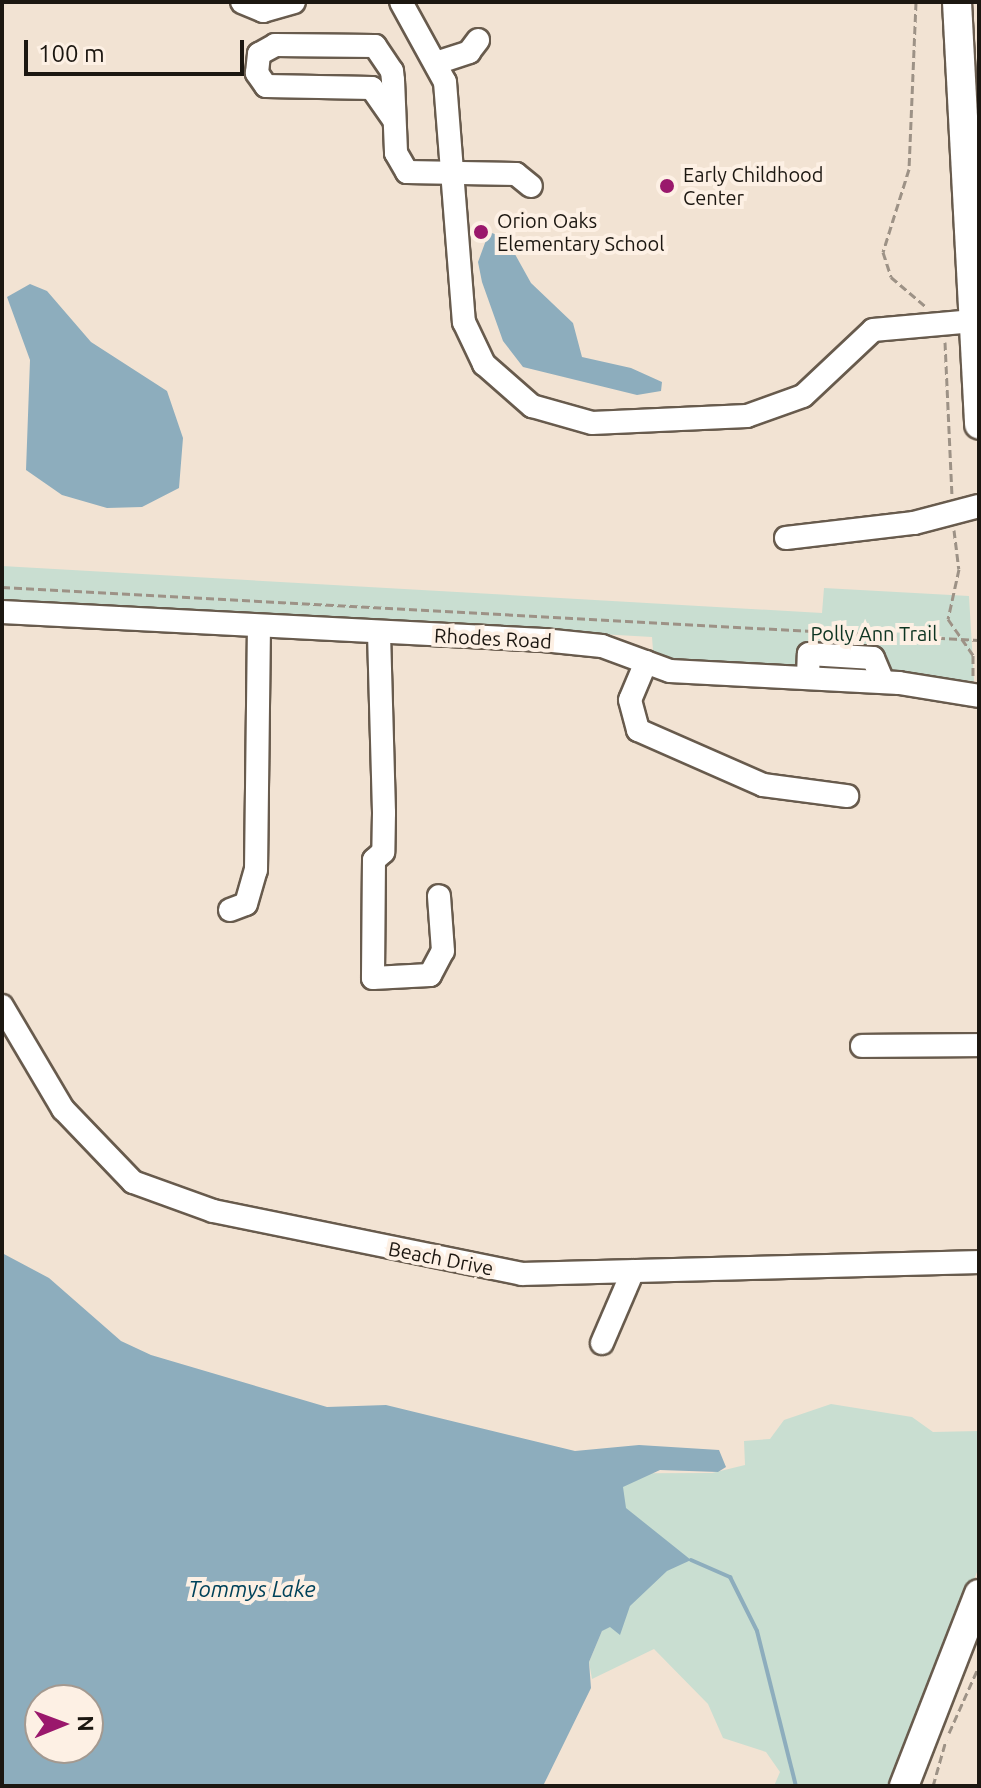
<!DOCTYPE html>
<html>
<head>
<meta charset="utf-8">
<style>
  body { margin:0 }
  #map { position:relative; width:981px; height:1788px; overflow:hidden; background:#f2e3d3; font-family:Ubuntu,sans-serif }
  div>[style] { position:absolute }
  .green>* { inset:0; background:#c9ded1 }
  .water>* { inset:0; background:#8dadbd }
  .stream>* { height:4px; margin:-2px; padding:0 2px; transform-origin:2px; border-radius:2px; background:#8dadbd }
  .path>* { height:3px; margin-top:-1.5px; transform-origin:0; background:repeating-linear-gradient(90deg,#9d9286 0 8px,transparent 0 12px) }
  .roads { filter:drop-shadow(2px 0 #685b4d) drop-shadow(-2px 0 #685b4d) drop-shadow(0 2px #685b4d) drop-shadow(0 -2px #685b4d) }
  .minor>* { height:22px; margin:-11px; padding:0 11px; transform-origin:11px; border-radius:11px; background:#fff }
  .major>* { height:28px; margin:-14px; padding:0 14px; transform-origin:14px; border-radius:14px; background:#fff }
  .dots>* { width:22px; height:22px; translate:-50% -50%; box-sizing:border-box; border:4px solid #fdf0e4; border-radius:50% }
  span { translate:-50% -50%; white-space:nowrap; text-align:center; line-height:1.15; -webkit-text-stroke:8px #fdf0e4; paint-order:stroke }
  .poi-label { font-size:20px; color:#1c1711 }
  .left { translate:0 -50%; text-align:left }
  .park-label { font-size:20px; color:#0d3421 }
  .street-label { font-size:20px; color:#1c1711 }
  .water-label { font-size:22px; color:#00425a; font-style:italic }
  .frame { position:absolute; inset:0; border:4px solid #1c1711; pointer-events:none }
  .north { position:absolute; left:24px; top:1684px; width:80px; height:80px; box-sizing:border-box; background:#fdf0e4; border:2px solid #a39990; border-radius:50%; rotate:89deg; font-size:22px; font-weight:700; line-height:32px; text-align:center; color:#1c1711 }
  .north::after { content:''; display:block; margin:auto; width:28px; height:36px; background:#9a186c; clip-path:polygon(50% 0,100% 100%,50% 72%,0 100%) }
  .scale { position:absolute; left:24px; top:40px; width:220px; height:36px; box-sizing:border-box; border:4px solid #1c1711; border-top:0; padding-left:10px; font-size:24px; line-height:28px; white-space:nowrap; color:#1c1711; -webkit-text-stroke:6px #fdf0e4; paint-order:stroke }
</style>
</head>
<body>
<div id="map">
  <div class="green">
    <i style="clip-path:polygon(2px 566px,822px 613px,824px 588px,969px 596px,974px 681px,654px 664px,652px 637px,2px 600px)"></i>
    <i style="clip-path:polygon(evenodd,831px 1404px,912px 1417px,933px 1432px,979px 1431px,979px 1567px,892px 1786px,774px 1786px,780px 1772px,766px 1752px,723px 1738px,708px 1704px,654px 1649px,592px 1679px,589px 1662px,602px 1631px,2px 1786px,2px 1476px,712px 1473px,745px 1465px,744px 1441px,770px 1439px,784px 1420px,831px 1404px,40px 1700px,88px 1700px,88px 1748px,40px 1748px,40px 1700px)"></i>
  </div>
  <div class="water">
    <i style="clip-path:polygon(489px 232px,506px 238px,531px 283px,573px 323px,582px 357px,631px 368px,662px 382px,661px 391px,637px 395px,523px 367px,503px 341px,482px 282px,478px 262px)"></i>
    <i style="clip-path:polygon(30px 284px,47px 291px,91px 342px,167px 391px,183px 438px,179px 488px,142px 507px,107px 508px,62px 495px,26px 470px,30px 360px,7px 297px)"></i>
    <i style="clip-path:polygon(evenodd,2px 1253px,49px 1278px,121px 1341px,151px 1355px,327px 1407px,386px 1405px,575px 1451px,639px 1445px,719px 1450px,726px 1467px,718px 1472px,660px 1470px,623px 1487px,626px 1508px,691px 1560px,667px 1571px,630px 1606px,620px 1635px,610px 1627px,602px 1631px,589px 1662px,591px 1688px,543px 1786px,2px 1786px,2px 1253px,40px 1700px,88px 1700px,88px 1748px,40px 1748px,40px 1700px)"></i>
  </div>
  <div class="stream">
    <i style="left:691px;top:1560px;width:43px;rotate:23.6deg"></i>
    <i style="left:730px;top:1577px;width:60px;rotate:63.4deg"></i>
    <i style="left:757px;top:1631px;width:160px;rotate:75.9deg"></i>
  </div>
  <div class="path">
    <i style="left:916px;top:2px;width:167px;rotate:92.4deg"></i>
    <i style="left:909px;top:169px;width:87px;rotate:107.4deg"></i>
    <i style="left:883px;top:252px;width:26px;rotate:72deg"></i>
    <i style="left:891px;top:277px;width:45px;rotate:40.5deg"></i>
    <i style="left:945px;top:342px;width:152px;rotate:87.4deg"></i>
    <i style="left:954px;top:530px;width:39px;rotate:83deg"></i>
    <i style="left:959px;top:569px;width:51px;rotate:102.4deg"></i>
    <i style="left:948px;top:619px;width:44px;rotate:55.2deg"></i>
    <i style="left:973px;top:655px;width:21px;rotate:90deg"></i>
    <i style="left:2px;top:587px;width:978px;rotate:3.11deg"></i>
    <i style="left:949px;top:1733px;width:73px;rotate:-65.9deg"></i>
    <i style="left:933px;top:1786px;width:48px;rotate:-74.2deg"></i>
  </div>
  <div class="roads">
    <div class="minor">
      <i style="left:242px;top:2px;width:23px;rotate:23deg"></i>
      <i style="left:263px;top:11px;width:32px;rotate:-16deg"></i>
      <i style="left:401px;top:2px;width:91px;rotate:61.2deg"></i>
      <i style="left:445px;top:82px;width:241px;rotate:85.5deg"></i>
      <i style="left:464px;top:322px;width:47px;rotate:64.5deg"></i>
      <i style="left:484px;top:364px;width:64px;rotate:41.2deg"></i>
      <i style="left:532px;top:406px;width:62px;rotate:15.8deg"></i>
      <i style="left:592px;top:423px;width:155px;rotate:-2.6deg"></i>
      <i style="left:747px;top:416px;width:59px;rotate:-19.7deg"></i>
      <i style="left:803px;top:396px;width:96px;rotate:-43.3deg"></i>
      <i style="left:873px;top:330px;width:101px;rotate:-5.1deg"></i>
      <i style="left:439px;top:62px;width:32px;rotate:-18deg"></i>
      <i style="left:469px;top:52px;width:15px;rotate:-53deg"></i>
      <i style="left:394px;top:120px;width:39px;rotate:-125deg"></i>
      <i style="left:372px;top:88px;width:106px;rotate:-178.9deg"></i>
      <i style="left:266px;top:86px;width:16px;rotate:-125deg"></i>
      <i style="left:257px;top:73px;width:19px;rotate:-84deg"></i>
      <i style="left:259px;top:54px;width:18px;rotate:-29deg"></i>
      <i style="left:275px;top:45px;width:100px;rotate:0.6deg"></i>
      <i style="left:375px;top:46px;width:30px;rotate:56deg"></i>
      <i style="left:392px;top:71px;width:9px;rotate:84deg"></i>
      <i style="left:393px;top:80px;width:73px;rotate:87.6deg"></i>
      <i style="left:396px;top:153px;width:22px;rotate:60deg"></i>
      <i style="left:407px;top:172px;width:109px;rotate:1.1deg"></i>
      <i style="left:516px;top:174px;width:19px;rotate:39deg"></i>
      <i style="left:786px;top:538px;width:129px;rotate:-6.7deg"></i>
      <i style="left:914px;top:523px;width:67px;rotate:-14.7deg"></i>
      <i style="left:2px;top:612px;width:542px;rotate:2.96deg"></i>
      <i style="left:543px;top:640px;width:59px;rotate:5.8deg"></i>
      <i style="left:602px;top:646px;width:72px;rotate:20.2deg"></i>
      <i style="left:670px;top:671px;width:229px;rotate:3deg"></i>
      <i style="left:899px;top:683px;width:81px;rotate:9.2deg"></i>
      <i style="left:379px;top:633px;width:180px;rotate:88.4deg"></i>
      <i style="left:384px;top:813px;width:39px;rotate:91deg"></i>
      <i style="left:383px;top:852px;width:12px;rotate:138deg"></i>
      <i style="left:374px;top:860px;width:118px;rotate:90.5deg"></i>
      <i style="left:373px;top:978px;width:57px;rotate:-3deg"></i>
      <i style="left:430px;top:975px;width:27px;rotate:-62deg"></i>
      <i style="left:443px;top:951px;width:55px;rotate:-94.2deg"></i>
      <i style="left:646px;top:662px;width:41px;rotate:112.8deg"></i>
      <i style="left:630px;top:700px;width:31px;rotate:75deg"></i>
      <i style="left:638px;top:730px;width:137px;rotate:23.7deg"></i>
      <i style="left:763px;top:785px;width:85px;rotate:7.5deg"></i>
      <i style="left:808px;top:677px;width:23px;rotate:-88deg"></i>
      <i style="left:809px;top:654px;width:64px;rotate:3.6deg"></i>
      <i style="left:873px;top:658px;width:26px;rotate:67deg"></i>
      <i style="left:230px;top:910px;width:17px;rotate:-21deg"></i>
      <i style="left:246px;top:904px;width:35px;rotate:-74deg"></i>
      <i style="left:256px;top:870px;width:244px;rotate:-89.3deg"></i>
      <i style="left:2px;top:1006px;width:120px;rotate:59.4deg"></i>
      <i style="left:63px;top:1109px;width:101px;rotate:46.2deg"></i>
      <i style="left:133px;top:1182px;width:85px;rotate:19.9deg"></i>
      <i style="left:213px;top:1211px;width:315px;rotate:11.5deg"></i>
      <i style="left:522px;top:1274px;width:457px;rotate:-1.5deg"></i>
      <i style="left:862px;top:1046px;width:117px;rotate:-0.5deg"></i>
      <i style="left:602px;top:1343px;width:78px;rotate:-66.7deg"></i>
    </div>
    <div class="major">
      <i style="left:957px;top:2px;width:423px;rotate:87deg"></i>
      <i style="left:904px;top:1786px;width:206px;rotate:-68.7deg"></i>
    </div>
  </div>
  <div class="dots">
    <i style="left:667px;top:186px;background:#9a186c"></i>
    <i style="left:481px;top:232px;background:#9a186c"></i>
  </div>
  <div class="poi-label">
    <span class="left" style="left:683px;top:186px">Early Childhood<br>Center</span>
    <span class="left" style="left:497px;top:232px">Orion Oaks<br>Elementary School</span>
  </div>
  <div class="park-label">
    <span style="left:874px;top:633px">Polly Ann Trail</span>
  </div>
  <div class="street-label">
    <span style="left:493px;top:638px;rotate:3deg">Rhodes Road</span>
    <span style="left:441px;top:1258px;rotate:11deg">Beach Drive</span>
  </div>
  <div class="water-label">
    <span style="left:252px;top:1589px">Tommys Lake</span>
  </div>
  <div class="frame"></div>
  <div class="north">N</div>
  <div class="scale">100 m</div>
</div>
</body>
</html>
